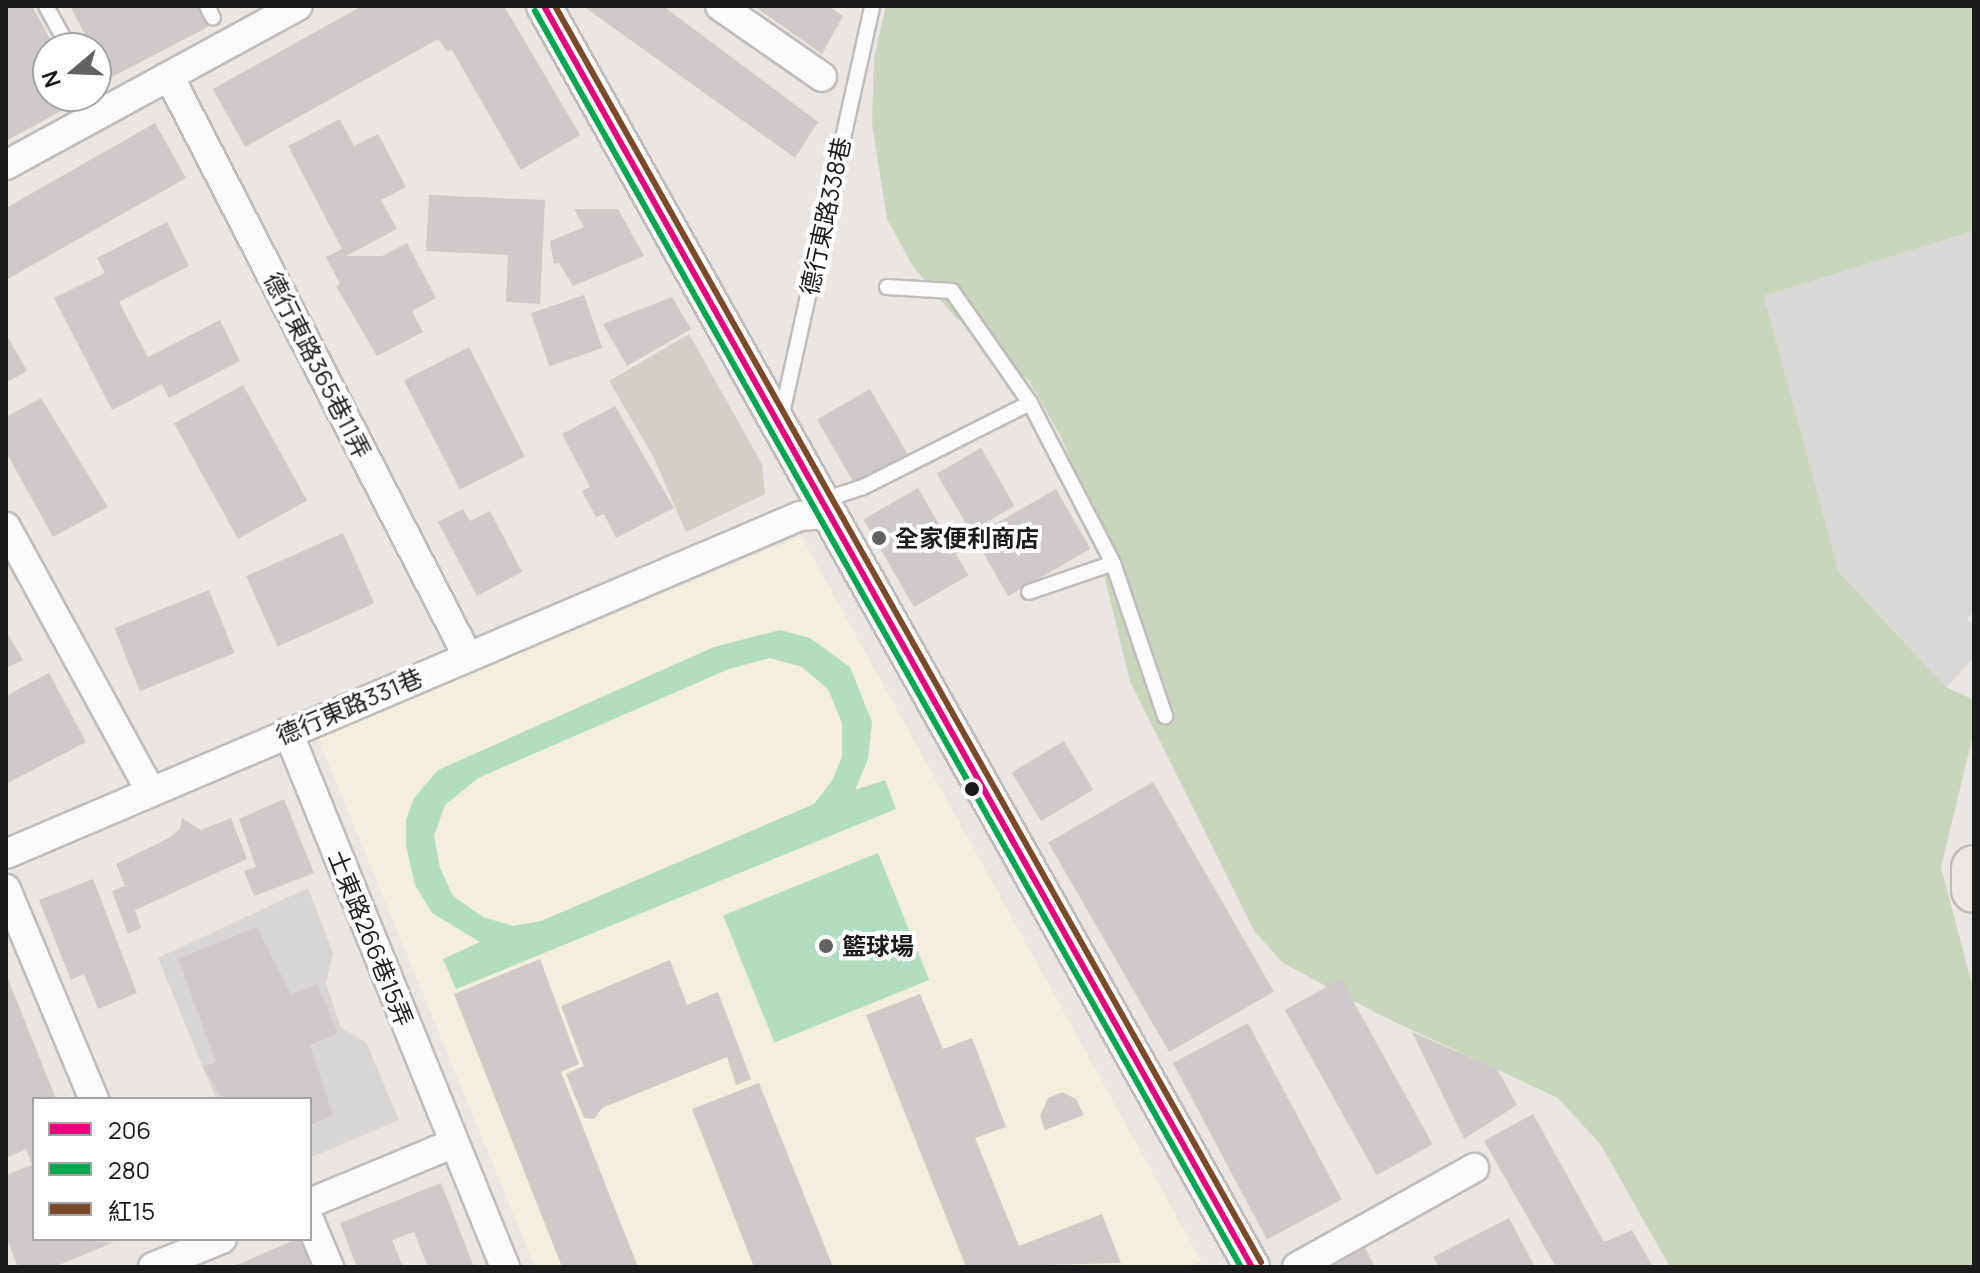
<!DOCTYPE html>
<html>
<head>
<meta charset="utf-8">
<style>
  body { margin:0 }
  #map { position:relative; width:1980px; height:1273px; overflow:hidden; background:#e9e6e4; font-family:Manrope,"Noto Sans TC",sans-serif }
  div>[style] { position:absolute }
  .residential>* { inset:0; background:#d8d6d5 }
  .education>* { inset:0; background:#f3eede }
  .construction>* { inset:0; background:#d2cfc6 }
  .forest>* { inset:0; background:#cad6bb }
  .pitch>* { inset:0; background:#b2ddc2; transform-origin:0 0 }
  .parking>* { inset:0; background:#d9d8d7 }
  .building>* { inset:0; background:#cecac9; transform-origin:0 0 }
  .roads { filter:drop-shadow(2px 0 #bfbdbc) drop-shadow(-2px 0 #bfbdbc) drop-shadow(0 2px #bfbdbc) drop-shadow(0 -2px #bfbdbc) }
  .service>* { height:14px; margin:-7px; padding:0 7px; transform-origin:7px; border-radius:7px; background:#fcfbfb }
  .minor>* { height:28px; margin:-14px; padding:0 14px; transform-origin:14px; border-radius:14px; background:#fcfbfb }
  .tertiary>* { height:34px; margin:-17px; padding:0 17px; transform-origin:17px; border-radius:17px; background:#fcfbfb }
  .primary>* { height:44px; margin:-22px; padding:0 22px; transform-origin:22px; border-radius:22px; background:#eee8e4 }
  .bus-1>* { height:6px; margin:-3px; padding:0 3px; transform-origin:3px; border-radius:3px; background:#e5007d }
  .bus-2>* { height:6px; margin:-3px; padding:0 3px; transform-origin:3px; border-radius:3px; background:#00a651 }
  .bus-3>* { height:6px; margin:-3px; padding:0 3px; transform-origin:3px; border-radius:3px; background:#7a4b2a }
  .dots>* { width:22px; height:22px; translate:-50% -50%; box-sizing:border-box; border:4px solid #fff; border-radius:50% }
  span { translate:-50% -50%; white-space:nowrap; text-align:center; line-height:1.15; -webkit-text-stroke:8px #fff; paint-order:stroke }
  .street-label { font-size:24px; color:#1b1b1b }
  .poi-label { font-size:24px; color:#1b1b1b; font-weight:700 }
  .left { translate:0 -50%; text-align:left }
  .frame { position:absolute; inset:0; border:8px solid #1b1b1b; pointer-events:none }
  .legend { position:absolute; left:32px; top:1097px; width:280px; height:144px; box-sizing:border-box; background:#fff; border:2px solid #a4a4a4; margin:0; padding:10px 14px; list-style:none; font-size:24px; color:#1b1b1b }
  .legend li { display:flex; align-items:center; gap:16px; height:40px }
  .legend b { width:40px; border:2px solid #a4a4a4 }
  .north { position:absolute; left:32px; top:32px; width:80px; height:80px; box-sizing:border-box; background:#fff; border:2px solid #a4a4a4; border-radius:50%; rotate:251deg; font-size:22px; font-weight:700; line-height:32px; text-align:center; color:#1b1b1b }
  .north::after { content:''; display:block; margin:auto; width:28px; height:36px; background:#636261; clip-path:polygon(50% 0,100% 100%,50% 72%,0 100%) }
</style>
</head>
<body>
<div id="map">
  <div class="residential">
    <i style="clip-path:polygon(308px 888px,333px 953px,326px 984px,341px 1028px,366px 1042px,399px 1120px,310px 1158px,310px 1099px,216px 1099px,158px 958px)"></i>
  </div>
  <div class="education">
    <i style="clip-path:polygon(801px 536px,1017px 927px,1201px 1261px,1185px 1267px,535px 1267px,318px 738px)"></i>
  </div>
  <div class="construction">
    <i style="clip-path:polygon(689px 334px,762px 464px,765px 494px,686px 532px,653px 456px,609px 381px)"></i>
  </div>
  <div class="forest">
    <i style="clip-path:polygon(886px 6px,1974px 6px,1974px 231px,1764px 296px,1839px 572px,1946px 687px,1974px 700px,1974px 731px,1941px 867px,1974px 992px,1974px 1267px,1670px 1267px,1601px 1145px,1558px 1098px,1382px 1016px,1283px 963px,1255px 932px,1130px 681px,1083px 489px,1061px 437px,1029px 381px,954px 316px,912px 265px,887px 219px,872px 124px,874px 58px)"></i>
  </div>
  <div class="pitch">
    <i style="clip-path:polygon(evenodd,780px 630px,810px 638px,850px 667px,872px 722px,868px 759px,855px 790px,885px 780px,896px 809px,456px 989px,443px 959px,480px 942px,432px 913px,415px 885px,406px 846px,406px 820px,414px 798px,438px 770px,714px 647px,780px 630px,770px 658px,802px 667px,828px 689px,842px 723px,842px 757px,832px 781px,814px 804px,541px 921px,513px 926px,483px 917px,453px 896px,440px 868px,434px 836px,445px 805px,478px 778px,729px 669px,770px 658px)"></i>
    <i style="left:878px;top:853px;width:137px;height:167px;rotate:68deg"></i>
  </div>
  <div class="parking">
    <i style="clip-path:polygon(1974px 231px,1974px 610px,1967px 619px,1974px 627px,1974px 658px,1946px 687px,1839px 572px,1764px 296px)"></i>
  </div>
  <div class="building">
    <i style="clip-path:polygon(6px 6px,32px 6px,55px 48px,48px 48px,48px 96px,83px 99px,6px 141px)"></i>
    <i style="clip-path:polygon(70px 6px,198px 6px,208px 27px,108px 79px)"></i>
    <i style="clip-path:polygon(362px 6px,504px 6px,580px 135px,521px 170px,452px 50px,447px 51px,438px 39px,245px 147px,213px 89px)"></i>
    <i style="clip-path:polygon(583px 6px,663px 6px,818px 122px,795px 158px)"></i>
    <i style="clip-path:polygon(754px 6px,828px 6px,843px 16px,822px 54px)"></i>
    <i style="clip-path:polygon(340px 119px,354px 146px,378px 134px,406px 187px,381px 200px,397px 229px,346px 256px,382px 256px,407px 243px,436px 298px,412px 311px,423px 332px,377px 356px,336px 286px,340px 284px,326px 257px,342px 249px,288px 146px)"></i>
    <i style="clip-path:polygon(155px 123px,186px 178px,6px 280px,6px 208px)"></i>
    <i style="clip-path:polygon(429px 195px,545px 200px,540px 304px,506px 302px,508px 255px,426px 251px)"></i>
    <i style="clip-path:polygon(574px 209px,618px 209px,644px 256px,573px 286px,559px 263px,554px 264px,550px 241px,584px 227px)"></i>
    <i style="clip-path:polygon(167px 222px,189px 266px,119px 302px,148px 357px,220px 320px,240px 361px,169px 398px,162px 384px,112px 410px,54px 298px,105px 273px,97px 258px)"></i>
    <i style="left:584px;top:295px;width:56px;height:56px;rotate:71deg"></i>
    <i style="clip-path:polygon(672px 297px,691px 329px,627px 366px,603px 324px)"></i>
    <i style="clip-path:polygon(6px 334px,27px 371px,6px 383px)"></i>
    <i style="left:469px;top:347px;width:123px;height:73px;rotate:63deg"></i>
    <i style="left:243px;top:385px;width:132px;height:79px;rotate:61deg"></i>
    <i style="left:870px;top:389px;width:75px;height:61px;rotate:60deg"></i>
    <i style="clip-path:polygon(41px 398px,108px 507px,53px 537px,6px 452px,6px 417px)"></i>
    <i style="clip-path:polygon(615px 406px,674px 508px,616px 538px,604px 514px,596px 517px,582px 491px,590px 487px,562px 434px)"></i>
    <i style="left:981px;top:448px;width:67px;height:51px;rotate:60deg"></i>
    <i style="left:918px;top:488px;width:101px;height:63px;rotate:60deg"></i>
    <i style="left:1056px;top:489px;width:69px;height:95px;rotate:60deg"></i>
    <i style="clip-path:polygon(463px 509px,470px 521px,490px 511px,522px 572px,477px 596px,438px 522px)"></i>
    <i style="left:343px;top:533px;width:77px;height:106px;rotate:66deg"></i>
    <i style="left:209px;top:590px;width:68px;height:102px;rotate:68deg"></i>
    <i style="clip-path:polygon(6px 631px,23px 660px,6px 668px)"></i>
    <i style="clip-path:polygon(49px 673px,86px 742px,6px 784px,6px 696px)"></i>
    <i style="left:1064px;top:741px;width:57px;height:61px;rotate:59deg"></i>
    <i style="left:1153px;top:782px;width:242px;height:121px;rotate:60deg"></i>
    <i style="clip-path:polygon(284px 799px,314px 873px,254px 896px,244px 871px,256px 867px,239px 819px)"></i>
    <i style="clip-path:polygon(182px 818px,201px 830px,231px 818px,247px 859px,135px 910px,141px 928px,128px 934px,112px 891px,125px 886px,116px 864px,169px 838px,180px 829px)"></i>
    <i style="clip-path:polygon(93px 879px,137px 993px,98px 1009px,84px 974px,71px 980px,39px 900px)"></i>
    <i style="clip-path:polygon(257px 927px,291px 994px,317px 984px,338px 1033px,310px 1045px,333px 1115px,310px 1125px,310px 1099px,223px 1099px,203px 1067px,216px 1062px,178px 959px)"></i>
    <i style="clip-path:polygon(540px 959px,579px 1064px,561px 1072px,638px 1267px,562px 1267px,454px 994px)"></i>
    <i style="clip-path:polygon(670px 960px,687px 1005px,718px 992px,751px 1079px,736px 1085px,727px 1057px,602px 1108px,594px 1119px,584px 1118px,566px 1074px,584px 1066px,561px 1006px)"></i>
    <i style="clip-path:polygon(6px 974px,56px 1099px,34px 1099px,34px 1239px,114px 1242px,54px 1267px,18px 1267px,6px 1237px,6px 1175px,32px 1165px,26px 1149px,6px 1158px)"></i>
    <i style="left:1341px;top:979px;width:189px;height:64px;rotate:61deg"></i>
    <i style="clip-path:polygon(920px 994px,943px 1049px,972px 1038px,1006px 1127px,975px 1138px,1019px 1246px,1102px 1214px,1121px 1263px,966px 1267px,866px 1015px)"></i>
    <i style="left:1248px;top:1023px;width:200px;height:85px;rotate:62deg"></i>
    <i style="clip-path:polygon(1412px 1032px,1497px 1069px,1517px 1105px,1464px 1139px)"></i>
    <i style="clip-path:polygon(759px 1083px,833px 1267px,754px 1267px,692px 1109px)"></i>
    <i style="clip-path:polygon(1062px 1092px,1076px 1099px,1084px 1115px,1045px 1130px,1040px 1116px,1048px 1098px)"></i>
    <i style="clip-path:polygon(1533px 1114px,1604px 1242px,1632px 1230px,1653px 1267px,1556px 1267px,1484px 1141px)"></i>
    <i style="clip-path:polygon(441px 1183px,474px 1267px,428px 1267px,414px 1232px,392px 1240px,403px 1267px,357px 1267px,340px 1223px)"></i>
    <i style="clip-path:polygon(1509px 1218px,1535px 1267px,1439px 1267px,1433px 1257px)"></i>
    <i style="clip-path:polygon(301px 1239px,312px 1267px,232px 1267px,297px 1239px)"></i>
    <i style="clip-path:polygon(1365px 1248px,1375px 1267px,1332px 1267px)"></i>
  </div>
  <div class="roads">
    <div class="service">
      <i style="left:46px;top:6px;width:48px;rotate:61.3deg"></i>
      <i style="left:207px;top:6px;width:13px;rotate:63deg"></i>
      <i style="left:887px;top:287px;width:65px;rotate:3.5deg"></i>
      <i style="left:952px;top:291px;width:136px;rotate:55.1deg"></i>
      <i style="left:781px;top:418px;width:422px;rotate:-77.5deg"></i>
      <i style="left:820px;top:501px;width:45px;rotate:-18deg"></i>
      <i style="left:863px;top:487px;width:187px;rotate:-26.7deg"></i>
      <i style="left:1030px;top:403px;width:180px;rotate:62.6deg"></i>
      <i style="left:1113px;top:563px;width:162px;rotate:71.2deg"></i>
      <i style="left:1029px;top:592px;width:89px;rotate:-19deg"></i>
    </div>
    <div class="minor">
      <i style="left:720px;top:6px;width:124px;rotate:34.8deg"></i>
      <i style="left:169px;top:76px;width:651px;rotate:62.77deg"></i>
      <i style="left:6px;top:165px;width:332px;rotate:-28.6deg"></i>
      <i style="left:6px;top:527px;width:302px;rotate:61.3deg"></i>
      <i style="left:288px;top:732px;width:577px;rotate:67.92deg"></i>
      <i style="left:6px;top:854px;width:863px;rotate:-23.06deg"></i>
      <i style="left:800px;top:516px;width:28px;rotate:-4deg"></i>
      <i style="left:6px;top:889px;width:228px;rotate:67.3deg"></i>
      <i style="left:310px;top:1203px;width:156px;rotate:-22.6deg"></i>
      <i style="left:310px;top:1222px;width:49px;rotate:67.1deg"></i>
      <i style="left:153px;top:1267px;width:74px;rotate:-22.1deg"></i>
      <i style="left:1297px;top:1267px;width:203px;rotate:-29.2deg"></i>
    </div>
    <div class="tertiary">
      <i style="left:544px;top:6px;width:1446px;rotate:60.69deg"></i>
    </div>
    <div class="primary">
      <i style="left:1974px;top:868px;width:22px;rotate:90deg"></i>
    </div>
  </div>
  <div class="bus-1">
    <i style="left:544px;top:6px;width:1446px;rotate:60.69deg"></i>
  </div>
  <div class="bus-2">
    <i style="left:535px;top:11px;width:1441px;rotate:60.66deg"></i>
  </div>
  <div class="bus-3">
    <i style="left:555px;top:6px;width:1441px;rotate:60.66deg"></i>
  </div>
  <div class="dots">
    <i style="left:879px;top:538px;background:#636261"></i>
    <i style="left:972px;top:789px;background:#1b1b1b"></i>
    <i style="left:826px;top:946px;background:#636261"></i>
  </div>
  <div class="street-label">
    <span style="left:825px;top:216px;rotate:-78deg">德行東路338巷</span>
    <span style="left:318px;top:365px;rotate:63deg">德行東路365巷11弄</span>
    <span style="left:349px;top:706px;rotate:-23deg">德行東路331巷</span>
    <span style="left:371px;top:938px;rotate:68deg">士東路266巷15弄</span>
  </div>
  <div class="poi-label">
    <span class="left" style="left:895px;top:538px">全家便利商店</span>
    <span class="left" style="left:842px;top:946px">籃球場</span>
  </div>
  <div class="frame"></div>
  <ul class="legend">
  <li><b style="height:10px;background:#e5007d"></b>206</li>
  <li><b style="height:10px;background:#00a651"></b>280</li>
  <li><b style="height:10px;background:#7a4b2a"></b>紅15</li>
  </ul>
  <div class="north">N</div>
</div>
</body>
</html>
